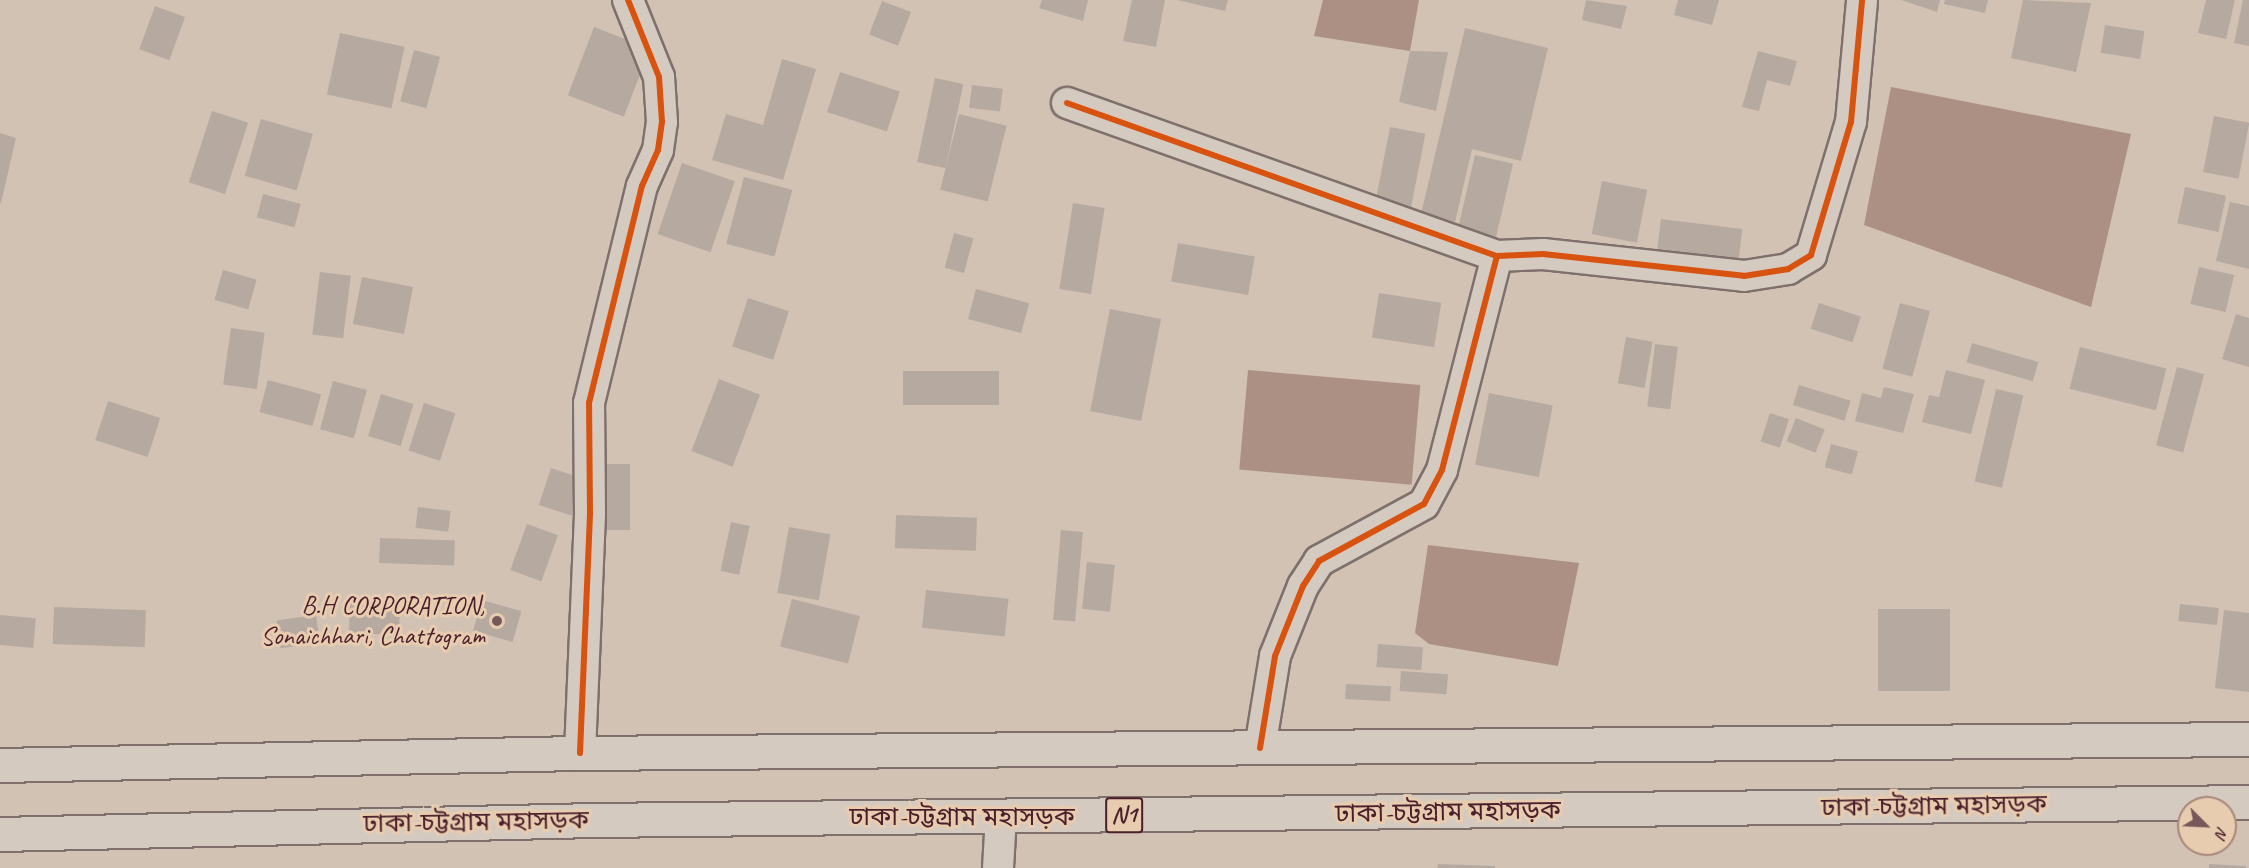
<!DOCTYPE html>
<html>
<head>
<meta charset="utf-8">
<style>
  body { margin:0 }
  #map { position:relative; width:2249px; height:868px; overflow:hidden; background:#d1c2b4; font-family:Caveat,"Noto Sans Bengali",sans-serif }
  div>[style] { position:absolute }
  .water>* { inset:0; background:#ad9084; transform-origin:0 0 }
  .building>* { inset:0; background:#b6a9a0; transform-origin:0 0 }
  .roads { filter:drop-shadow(2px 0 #7f706c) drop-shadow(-2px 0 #7f706c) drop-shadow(0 2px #7f706c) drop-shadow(0 -2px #7f706c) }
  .street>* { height:30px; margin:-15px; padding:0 15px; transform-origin:15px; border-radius:15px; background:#d4cac0 }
  .highway>* { height:33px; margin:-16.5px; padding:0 16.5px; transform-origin:16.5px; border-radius:16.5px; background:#d4cac0 }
  .cycleway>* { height:6px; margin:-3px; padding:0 3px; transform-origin:3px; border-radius:3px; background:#d8530f }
  .dots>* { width:16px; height:16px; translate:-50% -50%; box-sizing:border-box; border:3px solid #e8ccaf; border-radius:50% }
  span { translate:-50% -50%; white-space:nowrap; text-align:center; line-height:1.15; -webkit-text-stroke:6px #e8ccaf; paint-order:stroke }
  .shield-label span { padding:2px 4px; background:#e8ccaf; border:2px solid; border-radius:4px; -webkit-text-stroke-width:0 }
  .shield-label { font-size:24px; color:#4a1f2b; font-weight:700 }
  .poi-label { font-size:26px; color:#4a1f2b }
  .right { translate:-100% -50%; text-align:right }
  .street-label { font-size:26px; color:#4a1f2b }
  .north { position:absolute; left:2177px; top:796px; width:60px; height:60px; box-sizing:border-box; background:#e8ccaf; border:2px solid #a9877a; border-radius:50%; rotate:114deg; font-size:16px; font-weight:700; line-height:24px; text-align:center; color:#4a1f2b }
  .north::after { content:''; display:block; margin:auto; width:21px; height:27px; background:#79585b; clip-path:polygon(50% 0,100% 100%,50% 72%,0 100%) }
</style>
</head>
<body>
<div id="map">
  <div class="water">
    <i style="clip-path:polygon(1323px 0,1419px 0,1410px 51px,1314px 36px)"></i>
    <i style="clip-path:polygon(1891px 87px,2131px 134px,2091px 307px,1864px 225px)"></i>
    <i style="left:1248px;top:370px;width:173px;height:100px;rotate:5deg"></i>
    <i style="clip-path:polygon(1428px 545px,1579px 563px,1558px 666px,1429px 644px,1415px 633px)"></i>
  </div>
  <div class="building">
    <i style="clip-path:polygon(1042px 0,1088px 0,1083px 21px,1039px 8px)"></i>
    <i style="clip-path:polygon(1132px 0,1165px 0,1156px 47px,1123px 41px)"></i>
    <i style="clip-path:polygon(1177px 0,1228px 0,1225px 11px)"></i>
    <i style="clip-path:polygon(1586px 0,1627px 6px,1621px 29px,1582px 20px)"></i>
    <i style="clip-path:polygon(1678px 0,1719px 0,1712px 25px,1674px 15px)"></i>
    <i style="clip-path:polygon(1901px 0,1940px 0,1937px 12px)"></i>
    <i style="clip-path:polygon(1945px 0,1988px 0,1985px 13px,1944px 4px)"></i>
    <i style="clip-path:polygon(2023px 0,2091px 3px,2076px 72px,2011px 58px)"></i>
    <i style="clip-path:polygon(2206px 0,2235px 0,2226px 39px,2198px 33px)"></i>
    <i style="clip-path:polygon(2243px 0,2249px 0,2249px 46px,2234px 43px)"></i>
    <i style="left:882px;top:1px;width:31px;height:36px;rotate:21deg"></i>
    <i style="left:155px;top:6px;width:32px;height:46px;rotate:20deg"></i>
    <i style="left:2105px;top:25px;width:40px;height:28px;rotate:9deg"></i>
    <i style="left:594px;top:27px;width:60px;height:73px;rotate:21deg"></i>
    <i style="clip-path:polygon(1465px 28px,1548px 48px,1521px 161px,1472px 149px,1455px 222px,1421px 214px)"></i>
    <i style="left:340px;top:33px;width:66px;height:63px;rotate:12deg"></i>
    <i style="left:414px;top:50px;width:27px;height:53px;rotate:15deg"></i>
    <i style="clip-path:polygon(1410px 51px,1448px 52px,1436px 111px,1399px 102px)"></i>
    <i style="clip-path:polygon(1758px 51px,1797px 61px,1790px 86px,1767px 80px,1759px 111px,1742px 107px)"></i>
    <i style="clip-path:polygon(782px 59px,816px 69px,783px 180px,712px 160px,726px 114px,763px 125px)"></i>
    <i style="left:840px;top:72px;width:63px;height:42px;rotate:18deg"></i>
    <i style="left:935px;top:78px;width:29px;height:86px;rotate:12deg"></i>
    <i style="left:972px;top:85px;width:31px;height:23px;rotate:7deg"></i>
    <i style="left:212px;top:111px;width:38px;height:75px;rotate:18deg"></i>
    <i style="left:959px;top:114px;width:49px;height:78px;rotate:14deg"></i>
    <i style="left:2214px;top:116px;width:36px;height:57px;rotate:11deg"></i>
    <i style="left:261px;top:119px;width:54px;height:59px;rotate:16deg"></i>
    <i style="left:1390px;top:127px;width:36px;height:78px;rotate:11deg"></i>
    <i style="clip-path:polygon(0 133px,16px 138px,1px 203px,0 203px)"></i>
    <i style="left:1475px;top:155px;width:39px;height:78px;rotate:13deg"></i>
    <i style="left:682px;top:163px;width:56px;height:75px;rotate:19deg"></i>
    <i style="left:744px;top:177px;width:50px;height:69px;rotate:15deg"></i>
    <i style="left:1602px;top:181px;width:46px;height:54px;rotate:11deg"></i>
    <i style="left:2185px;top:187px;width:42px;height:37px;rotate:12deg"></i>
    <i style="left:263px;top:194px;width:39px;height:24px;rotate:15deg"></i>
    <i style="clip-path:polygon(2230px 202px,2249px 206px,2249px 269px,2216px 261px)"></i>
    <i style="left:1073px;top:203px;width:32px;height:87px;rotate:9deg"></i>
    <i style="left:1661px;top:219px;width:82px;height:30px;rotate:7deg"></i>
    <i style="left:954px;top:233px;width:20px;height:36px;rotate:15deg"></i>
    <i style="left:1178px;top:243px;width:78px;height:39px;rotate:10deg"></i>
    <i style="left:2199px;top:267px;width:36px;height:38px;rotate:13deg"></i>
    <i style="left:223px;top:270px;width:35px;height:31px;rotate:16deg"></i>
    <i style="left:320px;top:272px;width:31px;height:63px;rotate:7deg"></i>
    <i style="left:362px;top:277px;width:52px;height:48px;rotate:11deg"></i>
    <i style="left:976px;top:289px;width:55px;height:31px;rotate:15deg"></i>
    <i style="left:1379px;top:293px;width:63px;height:45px;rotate:9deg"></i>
    <i style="left:748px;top:298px;width:43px;height:51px;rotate:18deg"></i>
    <i style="left:1819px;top:303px;width:44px;height:27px;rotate:18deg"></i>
    <i style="left:1900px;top:303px;width:31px;height:68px;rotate:15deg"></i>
    <i style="left:1110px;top:309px;width:52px;height:104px;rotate:11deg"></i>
    <i style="clip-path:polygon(2236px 314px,2249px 318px,2249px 367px,2222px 359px)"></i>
    <i style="left:231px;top:328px;width:34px;height:57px;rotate:8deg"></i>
    <i style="left:1626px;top:337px;width:27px;height:47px;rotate:10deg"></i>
    <i style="left:1972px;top:343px;width:69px;height:20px;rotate:16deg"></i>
    <i style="left:1655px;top:344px;width:23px;height:63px;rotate:7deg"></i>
    <i style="left:2080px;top:347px;width:89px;height:43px;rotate:14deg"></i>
    <i style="left:2177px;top:367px;width:28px;height:81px;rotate:15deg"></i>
    <i style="clip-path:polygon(1946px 370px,1985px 380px,1971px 434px,1922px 422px,1929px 395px,1939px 397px)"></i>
    <i style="left:903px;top:371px;width:96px;height:34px"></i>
    <i style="left:719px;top:379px;width:44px;height:77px;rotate:21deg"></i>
    <i style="left:268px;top:380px;width:55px;height:33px;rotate:15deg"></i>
    <i style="left:333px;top:381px;width:35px;height:50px;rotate:15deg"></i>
    <i style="left:1799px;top:385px;width:54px;height:21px;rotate:17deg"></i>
    <i style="clip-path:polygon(1884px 387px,1914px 394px,1903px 433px,1855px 421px,1862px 393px,1881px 398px)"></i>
    <i style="left:1996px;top:389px;width:28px;height:95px;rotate:13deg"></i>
    <i style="left:1489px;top:393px;width:65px;height:73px;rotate:11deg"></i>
    <i style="left:381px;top:394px;width:34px;height:44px;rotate:17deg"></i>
    <i style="left:108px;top:401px;width:55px;height:41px;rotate:18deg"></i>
    <i style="left:424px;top:403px;width:33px;height:50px;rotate:18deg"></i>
    <i style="left:1770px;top:413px;width:20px;height:30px;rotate:18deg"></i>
    <i style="left:1796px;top:418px;width:31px;height:25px;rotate:22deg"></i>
    <i style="left:1831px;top:444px;width:28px;height:24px;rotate:15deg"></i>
    <i style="left:597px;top:464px;width:33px;height:66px"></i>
    <i style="left:551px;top:468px;width:38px;height:39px;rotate:18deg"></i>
    <i style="left:418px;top:507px;width:33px;height:21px;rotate:7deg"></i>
    <i style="left:896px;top:515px;width:81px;height:33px;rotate:2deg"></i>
    <i style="left:731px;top:522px;width:19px;height:50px;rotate:12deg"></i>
    <i style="left:527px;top:524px;width:33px;height:49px;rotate:20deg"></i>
    <i style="left:789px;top:527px;width:42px;height:67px;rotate:10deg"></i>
    <i style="left:1061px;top:530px;width:22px;height:90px;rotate:5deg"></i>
    <i style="left:380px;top:538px;width:75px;height:25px;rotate:2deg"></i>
    <i style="left:1087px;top:562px;width:28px;height:47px;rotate:6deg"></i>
    <i style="left:926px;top:590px;width:83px;height:38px;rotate:6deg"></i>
    <i style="left:792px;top:599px;width:70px;height:49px;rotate:14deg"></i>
    <i style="left:482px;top:600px;width:41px;height:32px;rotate:16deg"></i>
    <i style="left:350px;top:602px;width:50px;height:31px;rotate:2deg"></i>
    <i style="left:2180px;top:604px;width:39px;height:17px;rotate:6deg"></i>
    <i style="left:54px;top:607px;width:92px;height:37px;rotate:2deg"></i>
    <i style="left:1878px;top:609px;width:72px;height:82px"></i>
    <i style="clip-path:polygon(2224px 610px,2249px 613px,2249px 692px,2215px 688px)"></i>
    <i style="left:0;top:615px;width:36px;height:30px;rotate:5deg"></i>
    <i style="left:316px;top:615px;width:28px;height:40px;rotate:82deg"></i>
    <i style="left:1378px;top:644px;width:45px;height:23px;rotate:4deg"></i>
    <i style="left:1401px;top:671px;width:47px;height:20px;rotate:4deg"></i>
    <i style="left:1346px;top:684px;width:45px;height:15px;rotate:3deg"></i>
    <i style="clip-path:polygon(1438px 864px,1495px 866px,1495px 868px,1437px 868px)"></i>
    <i style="clip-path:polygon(2209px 864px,2246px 866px,2246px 868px,2209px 868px)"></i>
  </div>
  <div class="roads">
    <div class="street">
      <i style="left:1067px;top:103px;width:456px;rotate:19.6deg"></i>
      <i style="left:1260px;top:748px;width:93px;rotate:-80.7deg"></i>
      <i style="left:1275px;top:656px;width:75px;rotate:-68.2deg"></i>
      <i style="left:1303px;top:586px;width:30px;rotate:-57deg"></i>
      <i style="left:1319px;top:561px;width:119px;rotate:-28.5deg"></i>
      <i style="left:1424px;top:504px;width:38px;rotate:-62deg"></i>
      <i style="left:1442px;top:470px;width:221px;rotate:-75.6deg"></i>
      <i style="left:1497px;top:256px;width:46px;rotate:-2.5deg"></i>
      <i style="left:1543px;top:254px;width:202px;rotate:6.2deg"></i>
      <i style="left:1744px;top:276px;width:45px;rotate:-9deg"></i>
      <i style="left:1788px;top:269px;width:27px;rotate:-31deg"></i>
      <i style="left:1811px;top:255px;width:139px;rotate:-73.3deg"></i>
      <i style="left:1851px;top:122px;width:122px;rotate:-84.8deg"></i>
      <i style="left:580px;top:753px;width:240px;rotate:-87.6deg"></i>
      <i style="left:590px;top:513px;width:110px;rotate:-90.5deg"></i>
      <i style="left:589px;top:403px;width:223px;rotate:-76.3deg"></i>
      <i style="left:642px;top:186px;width:39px;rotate:-66deg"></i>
      <i style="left:658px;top:150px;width:28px;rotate:-82deg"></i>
      <i style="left:662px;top:122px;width:45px;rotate:-93.8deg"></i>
      <i style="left:659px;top:77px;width:83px;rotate:-111.9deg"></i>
      <i style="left:998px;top:868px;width:52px;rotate:-86.7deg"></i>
    </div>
    <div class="highway">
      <i style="left:0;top:765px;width:580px;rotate:-1.19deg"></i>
      <i style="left:580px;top:753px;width:1669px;rotate:-0.48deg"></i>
      <i style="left:0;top:834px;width:592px;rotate:-1.35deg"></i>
      <i style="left:592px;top:820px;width:1657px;rotate:-0.62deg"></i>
    </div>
  </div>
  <div class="cycleway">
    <i style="left:1067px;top:103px;width:456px;rotate:19.6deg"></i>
    <i style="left:1260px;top:748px;width:93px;rotate:-80.7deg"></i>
    <i style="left:1275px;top:656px;width:75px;rotate:-68.2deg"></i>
    <i style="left:1303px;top:586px;width:30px;rotate:-57deg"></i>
    <i style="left:1319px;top:561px;width:119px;rotate:-28.5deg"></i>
    <i style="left:1424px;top:504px;width:38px;rotate:-62deg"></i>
    <i style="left:1442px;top:470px;width:221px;rotate:-75.6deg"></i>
    <i style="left:1497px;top:256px;width:46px;rotate:-2.5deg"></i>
    <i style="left:1543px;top:254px;width:202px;rotate:6.2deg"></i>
    <i style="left:1744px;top:276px;width:45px;rotate:-9deg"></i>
    <i style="left:1788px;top:269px;width:27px;rotate:-31deg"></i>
    <i style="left:1811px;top:255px;width:139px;rotate:-73.3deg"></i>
    <i style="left:1851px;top:122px;width:122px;rotate:-84.8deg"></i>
    <i style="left:580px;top:753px;width:240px;rotate:-87.6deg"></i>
    <i style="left:590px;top:513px;width:110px;rotate:-90.5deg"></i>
    <i style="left:589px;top:403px;width:223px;rotate:-76.3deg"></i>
    <i style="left:642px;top:186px;width:39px;rotate:-66deg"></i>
    <i style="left:658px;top:150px;width:28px;rotate:-82deg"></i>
    <i style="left:662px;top:122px;width:45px;rotate:-93.8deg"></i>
    <i style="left:659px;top:77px;width:83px;rotate:-111.9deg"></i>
  </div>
  <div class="dots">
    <i style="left:497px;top:621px;background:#79585b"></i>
  </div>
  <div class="shield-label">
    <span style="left:1124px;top:815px">N1</span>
  </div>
  <div class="poi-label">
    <span class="right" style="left:485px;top:621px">B.H CORPORATION,<br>Sonaichhari, Chattogram</span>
  </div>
  <div class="street-label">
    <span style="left:1934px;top:806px;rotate:-1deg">ঢাকা-চট্টগ্রাম মহাসড়ক</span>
    <span style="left:1448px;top:812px;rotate:-1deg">ঢাকা-চট্টগ্রাম মহাসড়ক</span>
    <span style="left:962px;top:817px">ঢাকা-চট্টগ্রাম মহাসড়ক</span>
    <span style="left:476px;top:822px;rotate:-1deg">ঢাকা-চট্টগ্রাম মহাসড়ক</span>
  </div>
  <div class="north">N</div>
</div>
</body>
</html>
